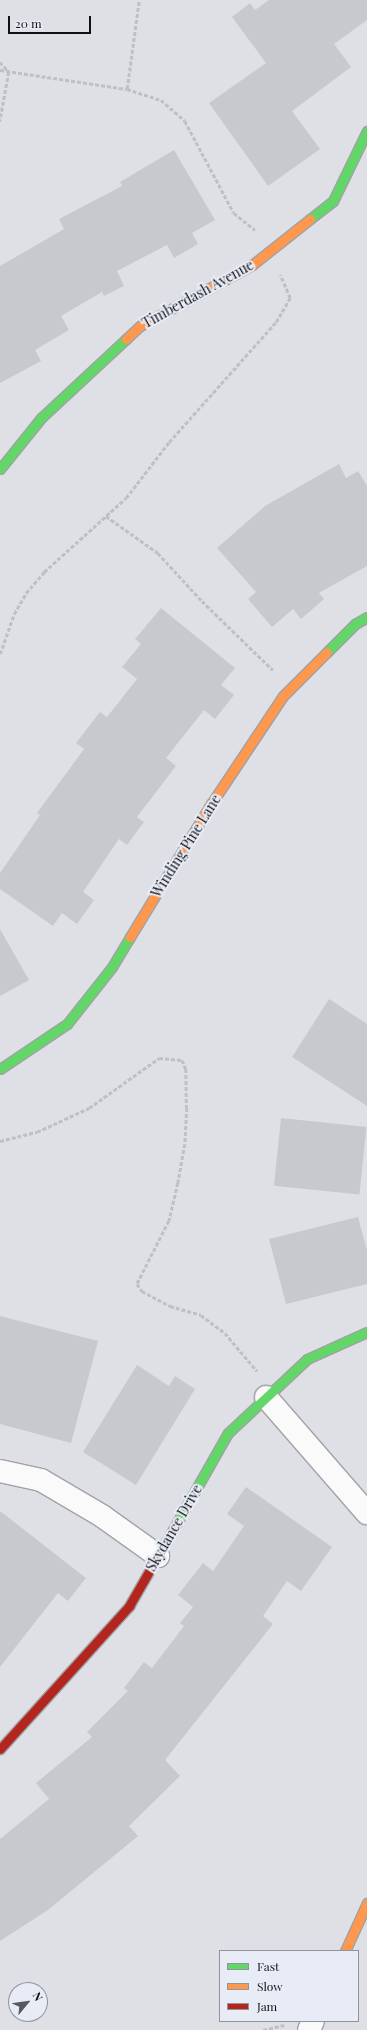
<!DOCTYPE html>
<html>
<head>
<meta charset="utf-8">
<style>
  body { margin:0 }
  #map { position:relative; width:367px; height:2030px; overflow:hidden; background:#dee0e6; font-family:"Playfair Display",serif }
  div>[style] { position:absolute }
  .building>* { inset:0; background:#c8c9ce; transform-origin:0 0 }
  .path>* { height:2.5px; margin-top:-1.25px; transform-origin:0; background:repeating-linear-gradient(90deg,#bfc0c2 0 4px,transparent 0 6px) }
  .roads { filter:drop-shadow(1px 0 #a0a2a7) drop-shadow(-1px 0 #a0a2a7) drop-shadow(0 1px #a0a2a7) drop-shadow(0 -1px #a0a2a7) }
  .street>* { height:22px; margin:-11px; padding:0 11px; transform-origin:11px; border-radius:11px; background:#fafafb }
  .fast>* { height:9px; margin:-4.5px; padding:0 4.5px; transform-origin:4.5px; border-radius:4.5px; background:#63d668 }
  .slow>* { height:9px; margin:-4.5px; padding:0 4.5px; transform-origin:4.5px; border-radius:4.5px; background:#ff974d }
  .jam>* { height:9px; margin:-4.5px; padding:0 4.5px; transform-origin:4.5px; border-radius:4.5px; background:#b3261e }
  span { translate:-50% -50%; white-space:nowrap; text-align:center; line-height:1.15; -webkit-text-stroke:4px #e8ecf6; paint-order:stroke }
  .street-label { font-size:14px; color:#101114 }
  .legend { position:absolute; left:219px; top:1950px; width:140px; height:72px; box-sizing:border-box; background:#e8ecf6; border:1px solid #92949c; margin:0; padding:5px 7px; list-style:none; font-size:12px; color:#101114 }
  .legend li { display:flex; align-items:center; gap:8px; height:20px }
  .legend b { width:20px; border:1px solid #92949c }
  .north { position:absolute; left:8px; top:1982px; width:40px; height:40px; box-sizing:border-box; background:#e8ecf6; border:1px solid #92949c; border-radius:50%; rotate:61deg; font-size:11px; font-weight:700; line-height:16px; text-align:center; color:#101114 }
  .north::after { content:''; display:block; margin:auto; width:14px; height:18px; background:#58595e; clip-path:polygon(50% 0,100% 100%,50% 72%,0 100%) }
  .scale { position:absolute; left:8px; top:16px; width:83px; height:18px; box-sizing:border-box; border:2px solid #101114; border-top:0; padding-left:5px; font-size:12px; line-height:14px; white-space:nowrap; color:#101114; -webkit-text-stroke:3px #e8ecf6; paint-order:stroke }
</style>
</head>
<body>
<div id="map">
  <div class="building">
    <i style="clip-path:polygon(269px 0,367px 0,367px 20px,334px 44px,351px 67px,292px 111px,320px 149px,268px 186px,209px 103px,266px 63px,232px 17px,250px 3px,255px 10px)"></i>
    <i style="clip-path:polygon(174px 150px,215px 220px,192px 233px,198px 244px,174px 258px,167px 245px,117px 271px,124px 286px,104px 296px,102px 292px,61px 316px,69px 330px,35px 350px,41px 361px,0 383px,0 266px,64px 229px,59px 219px,122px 186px,120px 182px)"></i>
    <i style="clip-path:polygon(339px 464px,346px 478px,358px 471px,367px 486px,367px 566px,319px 593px,324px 599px,301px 619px,293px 609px,272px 627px,248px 599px,256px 592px,217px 548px,265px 506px)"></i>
    <i style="clip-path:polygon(161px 608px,235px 668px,221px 685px,234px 695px,215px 719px,204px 710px,166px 758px,176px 766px,137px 817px,144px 822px,127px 845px,119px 839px,83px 892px,94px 900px,77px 924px,62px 913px,53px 926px,0 889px,0 873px,40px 815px,37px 813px,84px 749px,76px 743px,100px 712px,107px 717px,137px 679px,122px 667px,141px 644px,135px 639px)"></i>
    <i style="clip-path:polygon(0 929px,29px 980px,0 996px)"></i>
    <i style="clip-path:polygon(329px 999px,367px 1024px,367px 1106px,292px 1057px)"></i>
    <i style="left:281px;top:1118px;width:86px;height:68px;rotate:6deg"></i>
    <i style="clip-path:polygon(358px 1217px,367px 1250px,367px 1284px,286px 1304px,269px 1239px)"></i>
    <i style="clip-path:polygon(0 1316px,98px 1341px,71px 1443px,0 1424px)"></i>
    <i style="clip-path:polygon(137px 1365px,169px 1386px,175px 1376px,195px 1389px,136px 1485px,83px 1452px)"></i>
    <i style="clip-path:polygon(246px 1487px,332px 1547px,301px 1591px,287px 1581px,263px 1616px,273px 1624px,165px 1760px,180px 1776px,129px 1826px,138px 1836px,48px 1910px,0 1941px,0 1839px,49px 1799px,36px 1783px,92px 1737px,87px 1732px,128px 1691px,124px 1688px,144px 1662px,152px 1668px,184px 1626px,180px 1623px,193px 1607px,178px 1595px,203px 1563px,213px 1571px,244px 1526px,227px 1514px)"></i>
    <i style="clip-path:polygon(0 1511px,86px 1578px,68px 1601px,58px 1593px,0 1667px)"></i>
  </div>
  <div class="path">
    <i style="left:0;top:62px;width:13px;rotate:48deg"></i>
    <i style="left:9px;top:72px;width:50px;rotate:100.4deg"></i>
    <i style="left:0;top:70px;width:128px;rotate:8.5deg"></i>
    <i style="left:127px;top:89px;width:36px;rotate:18deg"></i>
    <i style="left:161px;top:100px;width:32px;rotate:41deg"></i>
    <i style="left:185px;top:121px;width:104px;rotate:62deg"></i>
    <i style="left:234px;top:213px;width:27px;rotate:39deg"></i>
    <i style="left:127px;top:89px;width:90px;rotate:-82.3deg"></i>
    <i style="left:106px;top:516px;width:64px;rotate:35.4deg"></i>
    <i style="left:158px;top:553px;width:65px;rotate:47.5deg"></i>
    <i style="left:202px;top:601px;width:99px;rotate:44.2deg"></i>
    <i style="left:0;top:654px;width:42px;rotate:-70.7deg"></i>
    <i style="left:14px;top:614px;width:24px;rotate:-60deg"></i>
    <i style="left:26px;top:593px;width:28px;rotate:-49deg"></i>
    <i style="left:44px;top:572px;width:110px;rotate:-42.1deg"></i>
    <i style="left:126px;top:498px;width:71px;rotate:-52.5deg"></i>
    <i style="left:169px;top:442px;width:161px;rotate:-48.3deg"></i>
    <i style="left:276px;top:322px;width:28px;rotate:-60deg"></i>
    <i style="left:290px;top:298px;width:25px;rotate:-113deg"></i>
    <i style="left:0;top:1141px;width:38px;rotate:-14deg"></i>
    <i style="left:37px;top:1132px;width:57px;rotate:-24.8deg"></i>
    <i style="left:89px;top:1108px;width:86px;rotate:-35.5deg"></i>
    <i style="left:159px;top:1058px;width:23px;rotate:5deg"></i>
    <i style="left:182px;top:1060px;width:10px;rotate:66deg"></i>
    <i style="left:186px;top:1069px;width:39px;rotate:89deg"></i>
    <i style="left:187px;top:1108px;width:36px;rotate:93deg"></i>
    <i style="left:185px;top:1144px;width:40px;rotate:100deg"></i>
    <i style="left:178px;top:1183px;width:39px;rotate:103deg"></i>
    <i style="left:169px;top:1221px;width:71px;rotate:116.9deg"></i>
    <i style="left:137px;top:1284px;width:9px;rotate:54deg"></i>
    <i style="left:142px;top:1291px;width:32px;rotate:28deg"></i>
    <i style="left:170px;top:1306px;width:32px;rotate:16deg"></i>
    <i style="left:201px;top:1315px;width:30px;rotate:37deg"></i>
    <i style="left:225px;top:1333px;width:50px;rotate:49.9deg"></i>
    <i style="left:263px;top:2030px;width:22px;rotate:-13deg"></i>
  </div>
  <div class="roads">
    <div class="street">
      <i style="left:266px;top:1397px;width:154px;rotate:49deg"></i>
      <i style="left:0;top:1471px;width:42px;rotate:12.4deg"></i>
      <i style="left:41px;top:1480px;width:71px;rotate:30.5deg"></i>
      <i style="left:102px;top:1516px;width:69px;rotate:35.5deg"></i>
      <i style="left:309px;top:2030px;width:10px;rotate:-66deg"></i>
    </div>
    <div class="fast">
      <i style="left:310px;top:219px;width:29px;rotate:-38deg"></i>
      <i style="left:333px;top:201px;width:78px;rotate:-64.1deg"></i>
      <i style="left:0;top:469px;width:65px;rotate:-51.2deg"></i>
      <i style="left:41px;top:418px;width:116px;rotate:-42.9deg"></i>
      <i style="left:327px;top:652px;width:40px;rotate:-45deg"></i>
      <i style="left:355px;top:624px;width:14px;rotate:-30deg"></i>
      <i style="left:0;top:1069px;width:81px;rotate:-33.9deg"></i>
      <i style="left:67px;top:1024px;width:73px;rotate:-51.7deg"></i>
      <i style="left:112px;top:967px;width:35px;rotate:-59deg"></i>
      <i style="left:166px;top:1542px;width:125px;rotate:-60.4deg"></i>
      <i style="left:228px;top:1433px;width:108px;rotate:-43.1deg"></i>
      <i style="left:307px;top:1359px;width:66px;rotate:-24.2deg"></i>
    </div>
    <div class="slow">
      <i style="left:126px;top:339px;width:19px;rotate:-43deg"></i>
      <i style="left:140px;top:326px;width:128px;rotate:-28.6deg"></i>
      <i style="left:252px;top:265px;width:74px;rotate:-38.4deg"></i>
      <i style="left:130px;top:937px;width:156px;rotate:-58.7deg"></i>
      <i style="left:211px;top:804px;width:130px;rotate:-56.3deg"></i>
      <i style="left:283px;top:696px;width:62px;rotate:-45deg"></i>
      <i style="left:345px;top:1951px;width:53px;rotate:-65.4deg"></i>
    </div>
    <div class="jam">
      <i style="left:0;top:1749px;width:193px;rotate:-47.9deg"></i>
      <i style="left:129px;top:1606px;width:74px;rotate:-60deg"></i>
    </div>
  </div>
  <div class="street-label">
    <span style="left:198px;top:294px;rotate:-29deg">Timberdash Avenue</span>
    <span style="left:186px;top:846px;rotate:-58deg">Winding Pine Lane</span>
    <span style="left:174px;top:1528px;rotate:-60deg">Skydance Drive</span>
  </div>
  <ul class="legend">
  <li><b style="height:5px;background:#63d668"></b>Fast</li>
  <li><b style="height:5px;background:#ff974d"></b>Slow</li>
  <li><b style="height:5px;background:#b3261e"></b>Jam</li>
  </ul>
  <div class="north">N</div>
  <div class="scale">20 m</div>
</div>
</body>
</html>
